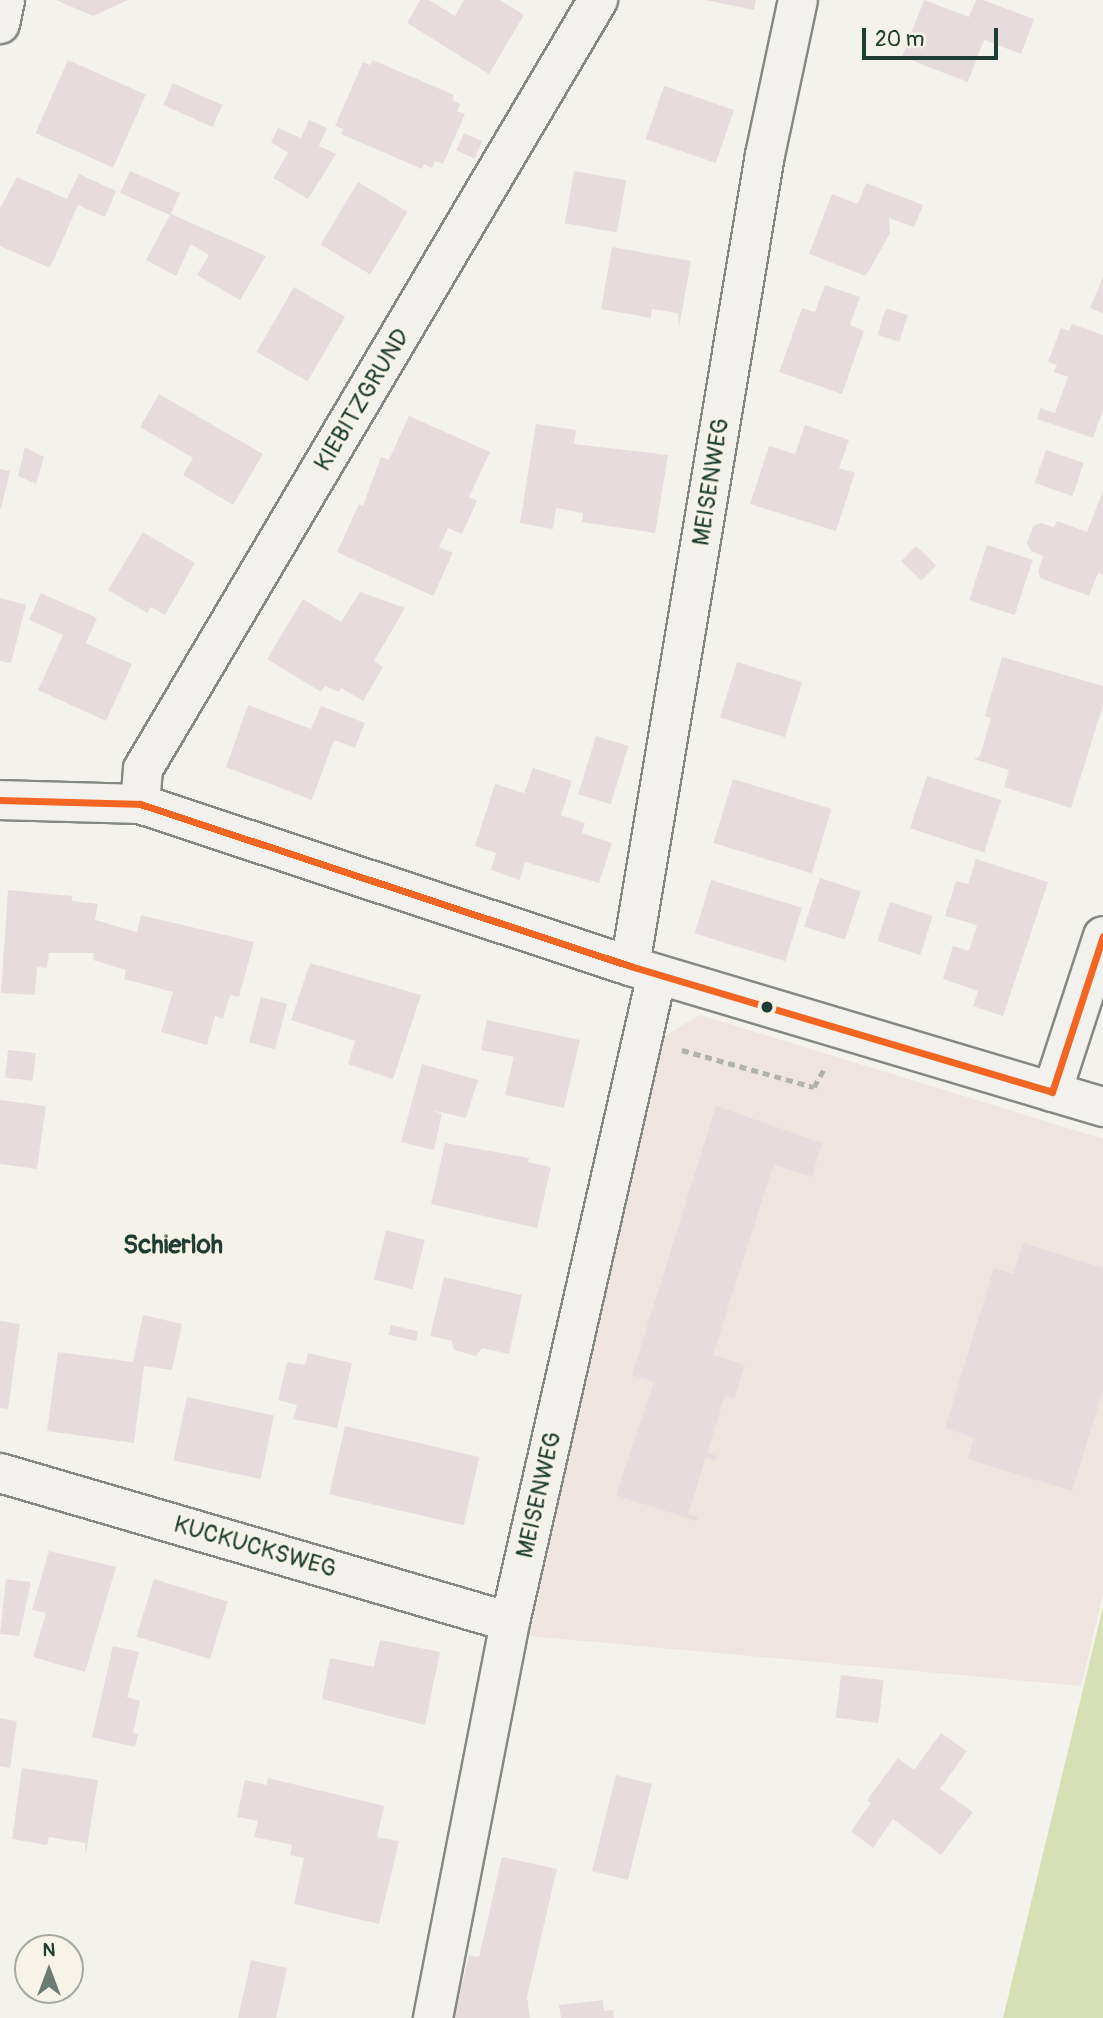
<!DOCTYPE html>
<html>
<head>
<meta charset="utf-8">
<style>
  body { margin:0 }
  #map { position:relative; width:1103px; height:2018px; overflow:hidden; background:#f4f2ec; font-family:Pangolin,sans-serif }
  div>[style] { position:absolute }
  .built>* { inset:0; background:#eee4e0 }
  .green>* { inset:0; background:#d7e0b5 }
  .building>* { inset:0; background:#e7dcdd; transform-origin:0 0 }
  .path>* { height:4.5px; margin-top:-2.25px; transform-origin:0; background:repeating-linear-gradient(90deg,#b0b2ae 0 7px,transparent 0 12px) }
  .roads { filter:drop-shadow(2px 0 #848985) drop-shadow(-2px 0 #848985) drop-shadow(0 2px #848985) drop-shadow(0 -2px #848985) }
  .minor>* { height:38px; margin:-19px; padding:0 19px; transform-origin:19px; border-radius:19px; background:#f2f1ed }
  .bus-1>* { height:7px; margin:-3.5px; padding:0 3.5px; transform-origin:3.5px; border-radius:3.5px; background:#f26522 }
  .dots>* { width:19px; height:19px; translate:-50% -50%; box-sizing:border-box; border:4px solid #f7f3e8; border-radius:50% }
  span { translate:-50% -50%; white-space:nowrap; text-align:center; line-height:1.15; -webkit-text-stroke:5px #f7f3e8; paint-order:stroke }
  .street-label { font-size:24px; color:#1f3d34 }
  .neighbourhood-label { font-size:26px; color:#1f3d34; font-weight:700 }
  .north { position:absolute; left:14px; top:1934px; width:70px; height:70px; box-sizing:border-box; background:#f7f3e8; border:2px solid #a1aaa0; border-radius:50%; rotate:0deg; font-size:19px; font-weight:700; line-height:28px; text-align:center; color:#1f3d34 }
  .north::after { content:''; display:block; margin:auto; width:24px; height:32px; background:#6a7c74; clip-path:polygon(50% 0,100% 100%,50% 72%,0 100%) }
  .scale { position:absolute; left:862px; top:28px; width:136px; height:32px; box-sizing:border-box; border:4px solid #1f3d34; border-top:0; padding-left:9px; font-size:21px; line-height:24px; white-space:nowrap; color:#1f3d34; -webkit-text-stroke:5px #f7f3e8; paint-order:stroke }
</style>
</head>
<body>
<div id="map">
  <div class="built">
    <i style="clip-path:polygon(700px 1015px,1103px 1139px,1103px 1594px,1081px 1686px,529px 1636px,661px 1038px)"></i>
  </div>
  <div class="green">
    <i style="clip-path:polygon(1103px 1607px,1103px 2018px,1003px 2018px)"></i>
  </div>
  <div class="building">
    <i style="clip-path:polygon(56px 0,128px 0,93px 16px)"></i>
    <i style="clip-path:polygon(420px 0,429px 0,455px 16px,464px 0,500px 0,524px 15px,489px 74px,407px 23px)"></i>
    <i style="clip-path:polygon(705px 0,756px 0,754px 10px)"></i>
    <i style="clip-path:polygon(924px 0,969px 17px,976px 0,983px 0,1034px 19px,1021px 54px,984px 40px,968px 82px,902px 57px)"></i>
    <i style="left:68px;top:60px;width:85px;height:80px;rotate:24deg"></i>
    <i style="clip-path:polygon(373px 60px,454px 95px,452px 100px,460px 104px,457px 111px,465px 114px,443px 164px,435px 161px,432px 168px,424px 164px,422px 169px,341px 134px,343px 129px,335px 126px,363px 62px,370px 65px)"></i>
    <i style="left:173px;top:83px;width:54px;height:24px;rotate:24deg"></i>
    <i style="left:664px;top:86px;width:74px;height:56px;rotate:19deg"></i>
    <i style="clip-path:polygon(309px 120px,327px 128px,319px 146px,336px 154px,308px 199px,273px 178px,288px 153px,271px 142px,278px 128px,301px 138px)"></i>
    <i style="left:464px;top:133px;width:20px;height:19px;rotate:24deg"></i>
    <i style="clip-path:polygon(130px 171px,180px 193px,171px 214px,266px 256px,240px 300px,197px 275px,209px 255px,191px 244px,176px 276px,146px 260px,170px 215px,120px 193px)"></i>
    <i style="left:574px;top:171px;width:53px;height:53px;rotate:10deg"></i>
    <i style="clip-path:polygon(79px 174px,116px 191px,105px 217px,78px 205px,50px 268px,0 246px,0 208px,17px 177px,67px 199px)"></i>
    <i style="left:358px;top:182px;width:58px;height:73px;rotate:31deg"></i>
    <i style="clip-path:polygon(866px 183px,923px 205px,914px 227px,889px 218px,890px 233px,866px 276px,809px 254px,832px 194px,858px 204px)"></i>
    <i style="clip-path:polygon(612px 247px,691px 261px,679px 328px,678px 313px,652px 309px,651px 318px,601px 309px)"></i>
    <i style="clip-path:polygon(1103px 277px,1103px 313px,1090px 308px)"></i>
    <i style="clip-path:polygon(825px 285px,860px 297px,850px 325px,864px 331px,842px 394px,779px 372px,802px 308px,815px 312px)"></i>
    <i style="left:294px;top:287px;width:59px;height:75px;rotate:30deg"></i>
    <i style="left:886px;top:308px;width:23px;height:28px;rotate:18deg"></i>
    <i style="clip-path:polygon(1072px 324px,1103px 335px,1103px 410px,1093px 438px,1037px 419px,1040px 408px,1055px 413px,1068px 377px,1054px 372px,1057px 365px,1048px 362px,1061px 328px,1069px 331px)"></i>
    <i style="clip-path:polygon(159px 394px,263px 454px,233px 505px,183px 475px,193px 458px,140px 427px)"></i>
    <i style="clip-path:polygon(409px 416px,490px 452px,469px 497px,477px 501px,462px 534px,448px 528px,439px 547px,453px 553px,433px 596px,337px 552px,359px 504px,363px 506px,381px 457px,389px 460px)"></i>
    <i style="clip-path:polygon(536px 424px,576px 430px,574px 444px,668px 455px,655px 533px,582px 522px,583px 513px,556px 508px,553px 529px,520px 523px)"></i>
    <i style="clip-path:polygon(805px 425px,849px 440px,839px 468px,855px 473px,836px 531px,750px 504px,769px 446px,795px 454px)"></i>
    <i style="clip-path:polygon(25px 447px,44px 457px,36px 484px,18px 476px)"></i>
    <i style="left:1046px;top:450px;width:40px;height:35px;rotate:19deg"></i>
    <i style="clip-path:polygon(0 469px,10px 471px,1px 509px,0 509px)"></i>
    <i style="clip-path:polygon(1103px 491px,1103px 574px,1098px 573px,1089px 596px,1040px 578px,1038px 571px,1043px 556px,1031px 551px,1027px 543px,1033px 526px,1041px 523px,1054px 527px,1057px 521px,1087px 532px)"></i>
    <i style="clip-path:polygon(143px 532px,195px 563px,165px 615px,151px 607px,147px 613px,108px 590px)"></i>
    <i style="left:987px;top:545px;width:48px;height:58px;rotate:18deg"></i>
    <i style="left:916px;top:546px;width:28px;height:21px;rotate:44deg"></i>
    <i style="clip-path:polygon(360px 592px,405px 608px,374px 661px,383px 667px,363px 701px,341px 688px,339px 692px,325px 686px,321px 692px,267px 659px,303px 599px,341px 622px)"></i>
    <i style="clip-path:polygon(41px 593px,97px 618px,86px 643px,132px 664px,106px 721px,38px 690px,63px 635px,29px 620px)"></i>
    <i style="clip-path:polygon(0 598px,26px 605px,11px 663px,0 661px)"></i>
    <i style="clip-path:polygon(1002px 657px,1103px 686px,1103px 705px,1071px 808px,1004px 787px,1009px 770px,974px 759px,980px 756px,991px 718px,985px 716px)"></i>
    <i style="left:737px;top:662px;width:68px;height:58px;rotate:17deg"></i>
    <i style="clip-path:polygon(248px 705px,311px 729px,321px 706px,365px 723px,355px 748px,334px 740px,312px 800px,226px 767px)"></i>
    <i style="left:596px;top:736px;width:34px;height:61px;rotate:17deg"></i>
    <i style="clip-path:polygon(533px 768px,572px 781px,561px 815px,585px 823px,582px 833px,612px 843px,599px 883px,525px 862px,520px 880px,491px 870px,496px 853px,475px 846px,495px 784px,524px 793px)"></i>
    <i style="left:927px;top:776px;width:78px;height:55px;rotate:18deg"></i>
    <i style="left:733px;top:779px;width:103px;height:67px;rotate:17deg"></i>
    <i style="clip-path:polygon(976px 859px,1048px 882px,1003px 1016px,973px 1006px,978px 991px,943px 979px,953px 946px,969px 951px,977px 925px,945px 916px,956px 881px,968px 884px)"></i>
    <i style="left:820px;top:878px;width:43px;height:51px;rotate:18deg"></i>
    <i style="left:711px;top:880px;width:95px;height:56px;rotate:17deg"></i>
    <i style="clip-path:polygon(8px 890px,72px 896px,72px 901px,98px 904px,95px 920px,137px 932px,141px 915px,254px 942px,239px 997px,230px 995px,223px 1019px,215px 1016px,207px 1045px,161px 1032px,173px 992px,124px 979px,126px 970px,93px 960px,94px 953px,49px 953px,47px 968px,37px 967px,35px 995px,1px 993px)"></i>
    <i style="left:890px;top:902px;width:45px;height:41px;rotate:18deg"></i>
    <i style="clip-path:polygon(310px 963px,421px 995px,393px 1079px,348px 1064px,355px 1041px,291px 1020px)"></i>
    <i style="left:261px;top:997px;width:27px;height:47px;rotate:15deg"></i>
    <i style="clip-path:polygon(487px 1020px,580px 1040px,564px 1108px,505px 1095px,514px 1057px,481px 1050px)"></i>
    <i style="left:8px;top:1050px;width:28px;height:28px;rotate:6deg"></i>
    <i style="clip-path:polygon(422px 1064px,478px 1080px,466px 1118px,432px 1110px,442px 1114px,434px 1150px,401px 1142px)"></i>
    <i style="clip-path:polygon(0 1100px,46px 1106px,37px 1169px,0 1164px)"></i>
    <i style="clip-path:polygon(716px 1106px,822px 1143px,812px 1177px,775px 1165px,771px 1172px,713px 1355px,745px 1365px,734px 1399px,725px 1396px,707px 1453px,717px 1456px,715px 1460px,706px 1457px,688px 1514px,698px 1516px,696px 1521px,616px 1495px,654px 1382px,632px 1375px)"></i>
    <i style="clip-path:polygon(445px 1143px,529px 1158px,528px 1162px,551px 1167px,537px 1228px,431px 1204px)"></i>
    <i style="left:386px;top:1230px;width:40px;height:51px;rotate:14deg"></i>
    <i style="clip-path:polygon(1023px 1243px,1103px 1268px,1103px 1390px,1072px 1491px,968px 1459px,974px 1438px,945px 1428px,994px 1268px,1013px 1274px)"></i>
    <i style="clip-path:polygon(444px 1277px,522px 1295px,509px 1354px,482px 1348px,476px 1356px,454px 1350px,452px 1341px,430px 1336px)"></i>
    <i style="clip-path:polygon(143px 1315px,182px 1324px,172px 1370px,144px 1366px,134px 1443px,47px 1431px,58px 1352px,133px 1362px)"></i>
    <i style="clip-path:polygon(0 1321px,20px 1324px,8px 1409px,0 1408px)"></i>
    <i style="left:391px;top:1325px;width:28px;height:10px;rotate:13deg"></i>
    <i style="clip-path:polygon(308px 1353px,352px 1363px,337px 1428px,293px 1419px,297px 1405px,278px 1400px,287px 1362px,305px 1365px)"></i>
    <i style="left:187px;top:1397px;width:89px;height:65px;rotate:12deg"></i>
    <i style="left:345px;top:1426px;width:138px;height:70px;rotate:13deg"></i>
    <i style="clip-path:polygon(49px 1551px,116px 1567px,85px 1672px,33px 1657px,46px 1613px,32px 1610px)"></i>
    <i style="clip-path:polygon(6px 1579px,31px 1582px,19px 1636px,0 1634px)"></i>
    <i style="left:154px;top:1579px;width:77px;height:60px;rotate:17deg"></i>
    <i style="clip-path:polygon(380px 1640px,440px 1652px,425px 1725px,322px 1699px,330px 1658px,374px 1667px)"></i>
    <i style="clip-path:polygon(113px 1646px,139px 1652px,127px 1697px,140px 1701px,133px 1733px,138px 1734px,135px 1747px,92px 1737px)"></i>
    <i style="left:841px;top:1675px;width:43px;height:43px;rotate:7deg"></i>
    <i style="clip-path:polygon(0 1718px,17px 1721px,10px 1768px,0 1766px)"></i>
    <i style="clip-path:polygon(941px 1733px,967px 1751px,940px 1789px,973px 1812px,941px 1855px,893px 1819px,873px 1848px,851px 1831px,871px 1803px,867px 1800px,898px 1758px,914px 1770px)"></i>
    <i style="clip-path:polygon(22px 1768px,98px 1780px,86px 1854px,85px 1843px,49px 1837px,47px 1845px,12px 1839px)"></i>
    <i style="left:616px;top:1775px;width:37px;height:99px;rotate:14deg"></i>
    <i style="clip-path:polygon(268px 1778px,384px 1806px,377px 1837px,399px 1841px,379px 1924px,294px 1904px,304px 1858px,290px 1855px,292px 1845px,254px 1837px,258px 1821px,237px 1817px,245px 1780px,267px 1785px)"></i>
    <i style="clip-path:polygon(502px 1857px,557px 1869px,527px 1997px,530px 2018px,454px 2018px,469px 1955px,479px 1957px)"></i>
    <i style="clip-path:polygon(251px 1960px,287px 1968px,276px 2018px,238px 2018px)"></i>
    <i style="clip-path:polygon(603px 2000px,604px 2011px,613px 2010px,614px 2018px,561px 2018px,559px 2005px)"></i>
  </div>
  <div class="path">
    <i style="left:682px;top:1050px;width:137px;rotate:15.7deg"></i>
    <i style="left:814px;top:1087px;width:23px;rotate:-61deg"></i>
  </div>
  <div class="roads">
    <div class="minor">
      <i style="left:0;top:24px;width:25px;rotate:-78deg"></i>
      <i style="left:0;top:800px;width:140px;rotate:1.6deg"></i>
      <i style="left:140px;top:804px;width:516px;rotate:18.29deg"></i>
      <i style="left:630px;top:966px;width:494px;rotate:16.6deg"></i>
      <i style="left:140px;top:804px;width:35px;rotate:-85deg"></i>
      <i style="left:143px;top:769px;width:894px;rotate:-59.39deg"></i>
      <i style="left:630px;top:966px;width:822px;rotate:-80.55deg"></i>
      <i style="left:765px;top:155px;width:158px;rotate:-78deg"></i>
      <i style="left:1052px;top:1092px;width:164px;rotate:-71.9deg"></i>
      <i style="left:0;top:1473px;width:531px;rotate:16.29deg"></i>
      <i style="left:433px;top:2018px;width:403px;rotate:-79deg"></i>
      <i style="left:510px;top:1622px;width:664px;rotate:-77.22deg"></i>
    </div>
  </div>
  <div class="bus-1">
    <i style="left:0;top:800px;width:140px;rotate:1.6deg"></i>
    <i style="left:140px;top:804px;width:516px;rotate:18.29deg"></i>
    <i style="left:630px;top:966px;width:440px;rotate:16.6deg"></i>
    <i style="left:1052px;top:1092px;width:164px;rotate:-71.9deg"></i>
  </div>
  <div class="dots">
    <i style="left:767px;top:1007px;background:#1f3d34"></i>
  </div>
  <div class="street-label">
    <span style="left:362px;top:400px;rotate:-59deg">KIEBITZGRUND</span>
    <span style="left:711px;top:482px;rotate:-81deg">MEISENWEG</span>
    <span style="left:539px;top:1495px;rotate:-77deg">MEISENWEG</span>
    <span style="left:255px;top:1547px;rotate:16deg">KUCKUCKSWEG</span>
  </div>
  <div class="neighbourhood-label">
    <span style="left:173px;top:1246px">Schierloh</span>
  </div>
  <div class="north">N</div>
  <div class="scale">20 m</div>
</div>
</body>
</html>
